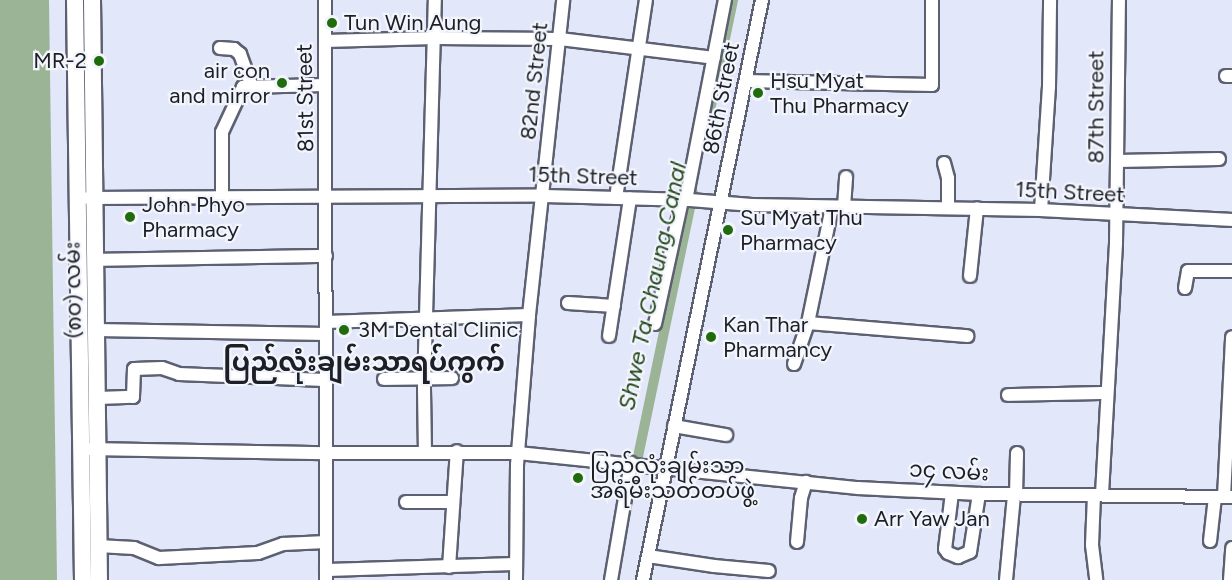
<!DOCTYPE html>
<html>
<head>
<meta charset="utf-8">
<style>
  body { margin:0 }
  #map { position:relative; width:1232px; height:580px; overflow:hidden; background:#e2e7fa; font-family:Figtree,"Noto Sans Myanmar",sans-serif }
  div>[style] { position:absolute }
  .water>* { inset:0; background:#9bb496 }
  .canal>* { height:10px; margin:-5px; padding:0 5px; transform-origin:5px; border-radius:5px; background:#9bb496 }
  .roads { filter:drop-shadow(2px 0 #5c6070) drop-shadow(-2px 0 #5c6070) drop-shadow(0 2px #5c6070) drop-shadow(0 -2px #5c6070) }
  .minor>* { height:12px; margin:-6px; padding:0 6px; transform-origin:6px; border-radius:6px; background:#fff }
  .major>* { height:16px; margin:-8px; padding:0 8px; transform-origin:8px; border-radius:8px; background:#fff }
  .dots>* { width:16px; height:16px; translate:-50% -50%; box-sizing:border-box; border:3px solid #f3f5fc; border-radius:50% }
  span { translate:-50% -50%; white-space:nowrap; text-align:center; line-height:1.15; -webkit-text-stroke:4.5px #f3f5fc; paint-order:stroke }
  .poi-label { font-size:22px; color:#1d1f26 }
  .left { translate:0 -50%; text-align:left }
  .right { translate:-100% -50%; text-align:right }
  .street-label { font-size:22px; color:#1d1f26 }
  .water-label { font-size:24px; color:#264a1f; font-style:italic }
  .quarter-label { font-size:26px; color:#1d1f26; font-weight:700 }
</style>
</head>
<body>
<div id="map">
  <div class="water">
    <i style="clip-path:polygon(0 0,49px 0,57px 580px,0 580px)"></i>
  </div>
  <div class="canal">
    <i style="left:704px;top:139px;width:142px;rotate:-78.2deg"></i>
    <i style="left:635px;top:471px;width:284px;rotate:-78.2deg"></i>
  </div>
  <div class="roads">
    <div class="minor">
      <i style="left:325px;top:0;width:580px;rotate:89.9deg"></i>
      <i style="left:325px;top:41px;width:110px;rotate:-1.6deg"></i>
      <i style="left:435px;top:38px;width:125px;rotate:0.5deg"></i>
      <i style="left:560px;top:39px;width:155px;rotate:7deg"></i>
      <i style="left:220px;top:48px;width:14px;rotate:4deg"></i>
      <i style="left:234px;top:49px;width:8px;rotate:40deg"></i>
      <i style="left:240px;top:54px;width:33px;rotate:70deg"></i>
      <i style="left:1226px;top:76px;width:6px"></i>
      <i style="left:746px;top:81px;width:186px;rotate:1.2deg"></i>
      <i style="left:932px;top:85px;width:85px;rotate:-90deg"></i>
      <i style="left:1117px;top:161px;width:102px;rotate:-1.1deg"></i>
      <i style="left:944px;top:163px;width:16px;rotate:75deg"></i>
      <i style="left:948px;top:178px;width:30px;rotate:90deg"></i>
      <i style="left:222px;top:197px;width:65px;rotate:-90deg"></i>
      <i style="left:222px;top:132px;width:50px;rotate:-65deg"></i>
      <i style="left:243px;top:87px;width:82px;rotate:-1.4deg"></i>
      <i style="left:88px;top:198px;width:456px;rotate:-0.3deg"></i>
      <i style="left:544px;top:196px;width:146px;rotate:1.6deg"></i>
      <i style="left:690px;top:200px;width:62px;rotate:4.6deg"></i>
      <i style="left:752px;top:205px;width:289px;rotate:1deg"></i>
      <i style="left:1041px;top:210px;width:191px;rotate:3deg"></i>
      <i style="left:616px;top:198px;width:200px;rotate:-81.4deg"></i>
      <i style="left:686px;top:200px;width:204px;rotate:-79deg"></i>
      <i style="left:844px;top:207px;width:30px;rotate:-86deg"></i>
      <i style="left:1041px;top:210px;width:123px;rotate:-86.3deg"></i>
      <i style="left:1049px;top:87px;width:87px;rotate:-89.3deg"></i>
      <i style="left:95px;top:260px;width:231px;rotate:-1deg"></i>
      <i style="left:970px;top:276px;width:68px;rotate:-84.1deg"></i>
      <i style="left:1185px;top:288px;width:17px;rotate:-80deg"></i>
      <i style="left:1188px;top:271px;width:44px"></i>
      <i style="left:568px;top:303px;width:46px;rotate:3.7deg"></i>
      <i style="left:326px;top:322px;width:203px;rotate:-2deg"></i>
      <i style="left:808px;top:323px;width:160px;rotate:4.7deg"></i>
      <i style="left:655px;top:324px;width:127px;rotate:-77.7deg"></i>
      <i style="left:96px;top:330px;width:230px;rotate:1deg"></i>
      <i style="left:609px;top:336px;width:139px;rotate:-81.3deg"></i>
      <i style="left:794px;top:364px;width:43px;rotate:-71.1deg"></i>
      <i style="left:808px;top:323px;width:118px;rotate:-78.3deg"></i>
      <i style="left:384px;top:379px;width:68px;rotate:-0.8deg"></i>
      <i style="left:1008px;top:395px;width:99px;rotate:-1.2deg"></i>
      <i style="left:98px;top:398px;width:35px;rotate:-2deg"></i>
      <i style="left:133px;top:397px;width:28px;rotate:-88deg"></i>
      <i style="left:134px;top:369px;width:28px;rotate:-2deg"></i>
      <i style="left:162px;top:368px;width:18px;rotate:19deg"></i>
      <i style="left:179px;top:374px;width:145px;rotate:2.4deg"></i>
      <i style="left:674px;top:426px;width:53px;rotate:9.8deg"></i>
      <i style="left:89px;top:449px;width:237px;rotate:1deg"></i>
      <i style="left:326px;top:453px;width:192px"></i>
      <i style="left:518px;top:453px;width:342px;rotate:5.9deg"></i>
      <i style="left:858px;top:488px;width:121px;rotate:2.8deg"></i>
      <i style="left:979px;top:494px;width:253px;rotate:0.7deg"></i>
      <i style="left:425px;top:453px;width:65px;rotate:-90.9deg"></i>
      <i style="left:424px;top:388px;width:388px;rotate:-88.4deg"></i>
      <i style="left:952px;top:493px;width:56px;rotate:97.1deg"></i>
      <i style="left:945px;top:549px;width:5px;rotate:53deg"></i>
      <i style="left:948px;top:553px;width:11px;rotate:22deg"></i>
      <i style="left:958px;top:557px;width:13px;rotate:-23deg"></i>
      <i style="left:970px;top:552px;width:59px;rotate:-81.2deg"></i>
      <i style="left:1102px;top:494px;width:251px;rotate:-86.8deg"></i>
      <i style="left:1116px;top:243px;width:243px;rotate:-89.3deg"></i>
      <i style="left:1016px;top:495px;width:42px;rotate:-88.6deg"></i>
      <i style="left:1094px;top:495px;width:50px;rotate:92.3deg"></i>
      <i style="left:1092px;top:545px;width:35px;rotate:83deg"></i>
      <i style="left:1224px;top:497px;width:160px;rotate:-87.1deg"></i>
      <i style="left:406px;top:502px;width:47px"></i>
      <i style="left:1210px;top:541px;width:44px;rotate:-83.5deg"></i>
      <i style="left:797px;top:542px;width:44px;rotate:-84.8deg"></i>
      <i style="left:801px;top:498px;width:17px;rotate:-73deg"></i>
      <i style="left:98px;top:546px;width:36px;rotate:3deg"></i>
      <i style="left:134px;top:548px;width:27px;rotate:22deg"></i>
      <i style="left:159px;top:558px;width:99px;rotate:-2.9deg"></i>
      <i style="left:258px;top:553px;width:27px;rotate:-20deg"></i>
      <i style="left:283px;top:544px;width:43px;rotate:-2.7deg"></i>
      <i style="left:648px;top:556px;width:67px;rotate:8.6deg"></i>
      <i style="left:714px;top:566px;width:55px;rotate:5.2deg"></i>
      <i style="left:449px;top:567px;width:116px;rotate:-86.1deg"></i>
      <i style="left:326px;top:570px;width:190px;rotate:-1.8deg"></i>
      <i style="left:516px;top:580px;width:115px;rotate:-89.5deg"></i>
      <i style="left:517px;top:465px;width:150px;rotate:-85.4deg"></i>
      <i style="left:529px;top:315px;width:317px;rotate:-83.8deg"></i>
      <i style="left:611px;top:580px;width:119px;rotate:-80.3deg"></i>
      <i style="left:643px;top:580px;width:592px;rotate:-78.41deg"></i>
      <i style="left:1006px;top:580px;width:85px;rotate:-84.6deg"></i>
      <i style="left:1230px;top:580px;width:32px;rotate:-86deg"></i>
    </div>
    <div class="major">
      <i style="left:75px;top:0;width:580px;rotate:89.21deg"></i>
      <i style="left:92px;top:0;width:580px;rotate:89.31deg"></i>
    </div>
  </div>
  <div class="dots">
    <i style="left:332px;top:23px;background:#206c0c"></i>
    <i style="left:99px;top:61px;background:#206c0c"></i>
    <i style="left:282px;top:83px;background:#206c0c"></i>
    <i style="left:758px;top:93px;background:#206c0c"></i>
    <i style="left:130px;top:217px;background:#206c0c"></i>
    <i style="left:728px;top:230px;background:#206c0c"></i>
    <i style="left:344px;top:330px;background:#206c0c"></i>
    <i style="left:711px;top:337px;background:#206c0c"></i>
    <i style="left:578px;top:478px;background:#206c0c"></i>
    <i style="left:862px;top:519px;background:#206c0c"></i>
  </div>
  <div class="poi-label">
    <span class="left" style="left:344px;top:23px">Tun Win Aung</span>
    <span class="right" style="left:87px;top:61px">MR-2</span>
    <span class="right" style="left:270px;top:83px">air con<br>and mirror</span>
    <span class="left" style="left:770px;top:93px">Hsu Myat<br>Thu Pharmacy</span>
    <span class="left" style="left:142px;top:217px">John Phyo<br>Pharmacy</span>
    <span class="left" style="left:740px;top:230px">Su Myat Thu<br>Pharmacy</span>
    <span class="left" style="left:723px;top:337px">Kan Thar<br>Pharmancy</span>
    <span class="left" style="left:358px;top:330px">3M Dental Clinic</span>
    <span class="left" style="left:590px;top:478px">ပြည်လုံးချမ်းသာ<br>အရံမီးသတ်တပ်ဖွဲ့</span>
    <span class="left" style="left:874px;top:519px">Arr Yaw Jan</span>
  </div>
  <div class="street-label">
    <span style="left:534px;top:81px;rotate:-84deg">82nd Street</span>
    <span style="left:305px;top:98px;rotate:-91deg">81st Street</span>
    <span style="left:721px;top:98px;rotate:-79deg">86th Street</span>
    <span style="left:1096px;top:107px;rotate:-90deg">87th Street</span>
    <span style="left:583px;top:176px;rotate:2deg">15th Street</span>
    <span style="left:1070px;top:192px;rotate:3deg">15th Street</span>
    <span style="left:73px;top:290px;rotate:-91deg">(၈၀) လမ်း</span>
    <span style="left:949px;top:471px;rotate:3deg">၁၄ လမ်း</span>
  </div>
  <div class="water-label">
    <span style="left:652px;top:286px;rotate:-78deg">Shwe Ta Chaung Canal</span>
  </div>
  <div class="quarter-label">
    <span style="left:364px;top:363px">ပြည်လုံးချမ်းသာရပ်ကွက်</span>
  </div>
</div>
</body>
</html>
